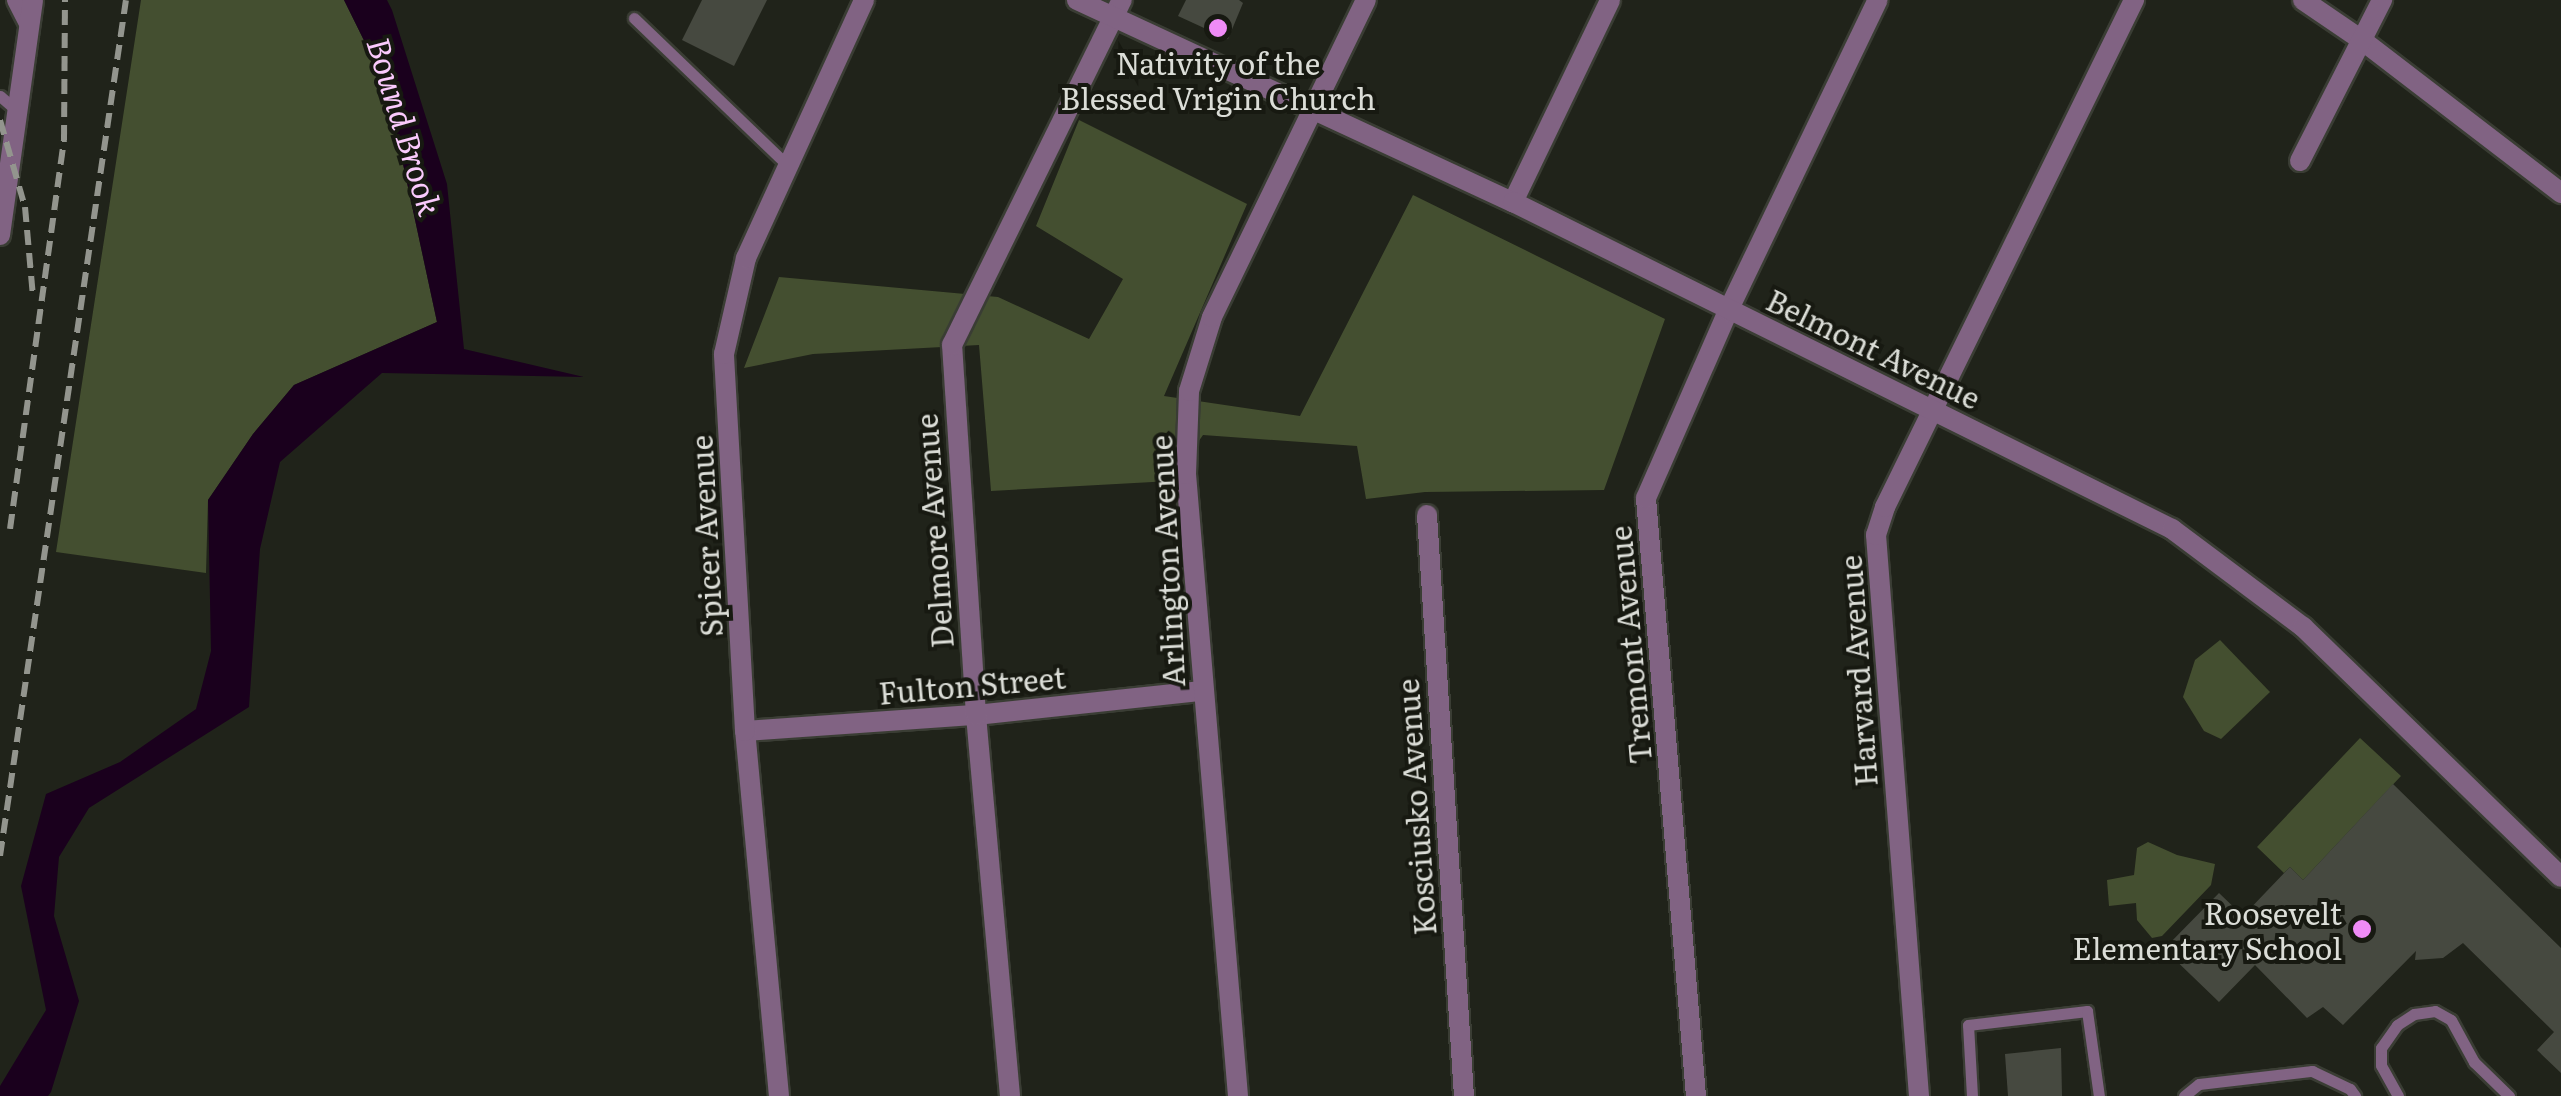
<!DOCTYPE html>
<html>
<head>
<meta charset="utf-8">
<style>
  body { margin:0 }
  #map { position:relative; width:2561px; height:1096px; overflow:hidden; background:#20231a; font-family:Literata,serif }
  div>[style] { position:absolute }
  .green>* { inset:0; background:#444f30 }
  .water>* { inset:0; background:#1a001d }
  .building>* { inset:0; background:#464940 }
  .roads { filter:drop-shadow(2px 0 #3a3d34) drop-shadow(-2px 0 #3a3d34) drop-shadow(0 2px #3a3d34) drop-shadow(0 -2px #3a3d34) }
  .service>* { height:11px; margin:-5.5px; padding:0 5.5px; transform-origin:5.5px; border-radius:5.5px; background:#816383 }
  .minor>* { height:20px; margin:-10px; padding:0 10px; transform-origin:10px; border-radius:10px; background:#816383 }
  .tertiary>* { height:20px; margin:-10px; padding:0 10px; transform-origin:10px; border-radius:10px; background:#816383 }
  .rail>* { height:6px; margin-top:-3px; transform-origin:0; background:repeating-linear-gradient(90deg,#93958e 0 15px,transparent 0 23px) }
  .dots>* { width:28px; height:28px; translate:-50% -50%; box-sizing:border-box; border:5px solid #171911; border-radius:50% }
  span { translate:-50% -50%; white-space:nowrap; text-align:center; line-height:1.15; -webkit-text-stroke:8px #171911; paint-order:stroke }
  .poi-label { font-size:30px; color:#dbddd7 }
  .right { translate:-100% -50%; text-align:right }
  .street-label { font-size:30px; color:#dbddd7 }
  .water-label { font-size:32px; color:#facafc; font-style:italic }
</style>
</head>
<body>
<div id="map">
  <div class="green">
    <i style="clip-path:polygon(141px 0,344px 0,386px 85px,437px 322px,294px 385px,253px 434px,208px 500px,206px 573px,56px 552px)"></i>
    <i style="clip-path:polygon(1079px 120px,1247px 204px,1164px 396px,1300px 416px,1413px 195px,1665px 319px,1604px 490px,1425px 492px,1366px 499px,1357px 446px,1203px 435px,1171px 481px,991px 491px,979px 345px,813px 354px,744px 368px,779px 277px,998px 297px,1089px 339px,1123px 279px,1036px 226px)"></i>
    <i style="clip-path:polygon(2220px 640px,2270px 692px,2221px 739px,2204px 731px,2183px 697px,2195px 660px)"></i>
    <i style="clip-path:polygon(2360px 738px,2401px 776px,2303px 880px,2290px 867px,2284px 873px,2257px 847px)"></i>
    <i style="clip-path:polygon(2148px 842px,2177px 855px,2215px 864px,2211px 885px,2162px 936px,2152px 938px,2137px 920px,2136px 903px,2109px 906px,2107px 880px,2134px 875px,2137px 848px)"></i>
  </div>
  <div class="water">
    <i style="clip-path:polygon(344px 0,387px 0,392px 10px,447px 184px,464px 349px,584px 377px,382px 373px,280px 462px,260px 549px,249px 707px,89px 808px,59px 857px,54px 916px,79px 1001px,51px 1092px,48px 1096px,0 1096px,0 1086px,46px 1010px,21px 886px,46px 794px,120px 762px,196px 709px,211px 651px,208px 500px,253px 434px,294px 385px,437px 322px,386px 85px)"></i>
  </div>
  <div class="building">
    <i style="clip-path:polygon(702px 0,767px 0,734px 66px,682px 40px)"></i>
    <i style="clip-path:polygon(1186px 0,1239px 0,1243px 3px,1228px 39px,1178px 16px)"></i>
    <i style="clip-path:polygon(2393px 784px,2561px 948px,2561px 1073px,2537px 1050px,2554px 1032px,2463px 943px,2443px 958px,2415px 960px,2416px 951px,2343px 1025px,2323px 1007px,2307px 1018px,2255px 965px,2219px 1002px,2164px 949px,2219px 893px,2243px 916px,2290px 867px,2303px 880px)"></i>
    <i style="clip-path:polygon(2061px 1048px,2062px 1096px,2008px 1096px,2005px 1054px)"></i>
  </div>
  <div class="roads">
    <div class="service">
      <i style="left:634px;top:18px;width:211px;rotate:43.8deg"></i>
      <i style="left:0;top:96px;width:20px;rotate:41deg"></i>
      <i style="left:1972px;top:1096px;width:71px;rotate:-93.2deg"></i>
      <i style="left:1968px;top:1025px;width:120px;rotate:-6.7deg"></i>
      <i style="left:2087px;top:1011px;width:86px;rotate:82deg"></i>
      <i style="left:2184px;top:1096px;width:19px;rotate:-39deg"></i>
      <i style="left:2199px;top:1084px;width:114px;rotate:-6.6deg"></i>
      <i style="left:2312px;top:1071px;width:42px;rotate:25.3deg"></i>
      <i style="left:2350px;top:1089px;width:9px;rotate:54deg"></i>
      <i style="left:2398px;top:1096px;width:35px;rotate:-119deg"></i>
      <i style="left:2381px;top:1065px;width:17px;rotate:-90deg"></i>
      <i style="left:2381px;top:1048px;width:28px;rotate:-55deg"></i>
      <i style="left:2397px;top:1025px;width:20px;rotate:-33deg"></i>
      <i style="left:2414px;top:1014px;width:21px;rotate:-8deg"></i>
      <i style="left:2435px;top:1011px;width:18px;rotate:29deg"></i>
      <i style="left:2451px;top:1020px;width:48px;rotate:61.3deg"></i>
      <i style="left:2474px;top:1062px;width:49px;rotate:44.2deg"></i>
    </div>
    <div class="minor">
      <i style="left:17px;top:0;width:27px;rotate:63deg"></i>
      <i style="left:2303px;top:0;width:73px;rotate:34.3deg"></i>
      <i style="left:2363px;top:41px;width:250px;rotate:37.5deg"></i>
      <i style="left:2300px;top:161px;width:181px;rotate:-63deg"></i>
      <i style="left:1513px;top:202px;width:224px;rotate:-64.3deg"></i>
      <i style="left:1427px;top:515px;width:582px;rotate:86.36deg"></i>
      <i style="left:745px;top:731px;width:232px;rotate:-4deg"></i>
      <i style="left:976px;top:715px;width:227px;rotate:-6.1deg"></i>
      <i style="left:779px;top:1096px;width:367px;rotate:-95.3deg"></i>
      <i style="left:745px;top:731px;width:378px;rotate:-93.2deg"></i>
      <i style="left:724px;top:354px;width:98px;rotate:-77.1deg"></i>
      <i style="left:746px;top:258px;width:284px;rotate:-65.4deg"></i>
      <i style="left:1010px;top:1096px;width:383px;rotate:-95.1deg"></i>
      <i style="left:976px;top:715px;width:371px;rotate:-93.7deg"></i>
      <i style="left:952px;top:345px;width:385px;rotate:-63.8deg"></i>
      <i style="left:1238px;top:1096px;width:624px;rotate:-94.78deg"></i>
      <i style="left:1186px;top:474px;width:83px;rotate:-87.9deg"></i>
      <i style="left:1189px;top:391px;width:77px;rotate:-72.7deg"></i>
      <i style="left:1212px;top:317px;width:352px;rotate:-64.1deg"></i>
      <i style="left:1696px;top:1096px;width:600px;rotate:-94.78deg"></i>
      <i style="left:1646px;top:498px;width:204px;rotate:-66.3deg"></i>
      <i style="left:1728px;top:311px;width:345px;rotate:-64.3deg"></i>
      <i style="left:1919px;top:1096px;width:563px;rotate:-94.38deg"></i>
      <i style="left:1876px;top:535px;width:29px;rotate:-72deg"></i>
      <i style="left:1885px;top:507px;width:565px;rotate:-63.84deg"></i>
    </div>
    <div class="tertiary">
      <i style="left:1077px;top:0;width:481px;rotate:24.9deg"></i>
      <i style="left:1513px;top:202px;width:736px;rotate:26.39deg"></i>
      <i style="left:2172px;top:529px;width:164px;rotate:36.8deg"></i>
      <i style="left:2303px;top:627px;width:359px;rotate:44.1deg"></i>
      <i style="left:0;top:235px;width:237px;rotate:-82deg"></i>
    </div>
  </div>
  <div class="rail">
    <i style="left:0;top:120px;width:91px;rotate:74deg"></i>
    <i style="left:25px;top:207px;width:89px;rotate:84.9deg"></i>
    <i style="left:10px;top:529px;width:393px;rotate:-82.1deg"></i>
    <i style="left:64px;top:140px;width:140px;rotate:-89.6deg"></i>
    <i style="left:0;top:856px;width:865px;rotate:-81.63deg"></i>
  </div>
  <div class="dots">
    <i style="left:1218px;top:28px;background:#ef8bf6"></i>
    <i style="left:2362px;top:929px;background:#ef8bf6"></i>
  </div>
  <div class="poi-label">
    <span style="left:1218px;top:79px">Nativity of the<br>Blessed Vrigin Church</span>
    <span class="right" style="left:2342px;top:929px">Roosevelt<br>Elementary School</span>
  </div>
  <div class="street-label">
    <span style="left:1874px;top:348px;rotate:26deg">Belmont Avenue</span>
    <span style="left:933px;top:531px;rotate:-94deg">Delmore Avenue</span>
    <span style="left:705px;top:536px;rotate:-93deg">Spicer Avenue</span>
    <span style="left:1166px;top:561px;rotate:-93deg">Arlington Avenue</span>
    <span style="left:1629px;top:645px;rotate:-95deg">Tremont Avenue</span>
    <span style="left:1857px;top:671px;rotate:-94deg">Harvard Avenue</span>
    <span style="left:972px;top:684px;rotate:-5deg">Fulton Street</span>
    <span style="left:1415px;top:807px;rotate:-94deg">Kosciusko Avenue</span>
  </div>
  <div class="water-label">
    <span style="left:406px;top:126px;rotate:73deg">Bound Brook</span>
  </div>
</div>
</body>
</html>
